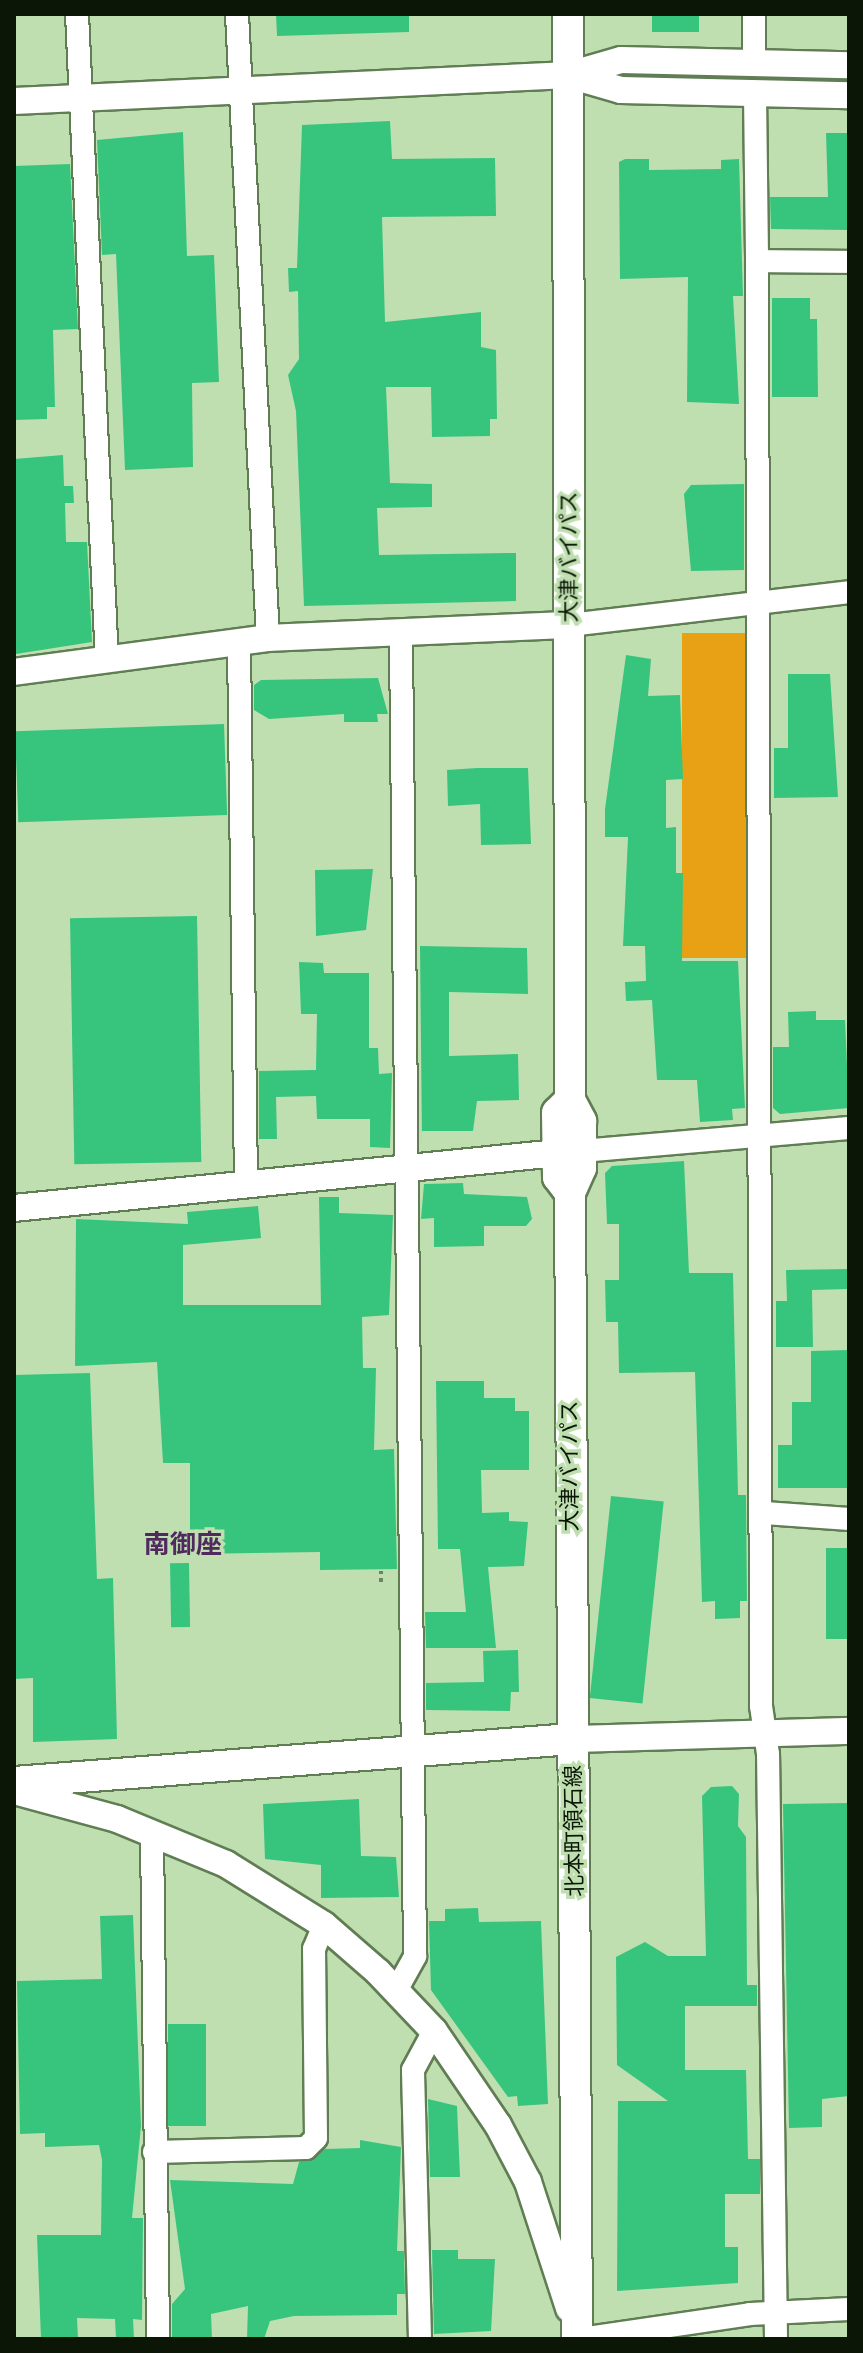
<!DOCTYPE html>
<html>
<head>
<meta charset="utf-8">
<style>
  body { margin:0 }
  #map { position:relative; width:863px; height:2353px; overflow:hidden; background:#bfdfb1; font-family:Poppins,"Noto Sans JP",sans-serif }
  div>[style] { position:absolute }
  .green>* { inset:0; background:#e8a114; transform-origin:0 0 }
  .building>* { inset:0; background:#37c57d; transform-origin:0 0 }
  .path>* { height:4px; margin-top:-2px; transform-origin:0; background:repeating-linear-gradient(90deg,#6d8463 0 4px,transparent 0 8px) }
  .roads { filter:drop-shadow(2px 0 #607d53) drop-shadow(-2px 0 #607d53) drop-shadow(0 2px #607d53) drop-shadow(0 -2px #607d53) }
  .minor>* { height:22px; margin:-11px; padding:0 11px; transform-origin:11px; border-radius:11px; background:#fff }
  .tertiary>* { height:26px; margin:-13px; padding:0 13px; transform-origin:13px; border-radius:13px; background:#fff }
  .secondary>* { height:30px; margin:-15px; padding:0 15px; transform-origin:15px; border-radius:15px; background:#fff }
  span { translate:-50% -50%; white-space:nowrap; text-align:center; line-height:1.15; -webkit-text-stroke:7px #bfdfb1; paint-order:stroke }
  .street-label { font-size:22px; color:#0b1606 }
  .quarter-label { font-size:26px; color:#50295f; font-weight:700 }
  .frame { position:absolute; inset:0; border:16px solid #0b1606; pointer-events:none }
</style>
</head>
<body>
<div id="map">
  <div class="green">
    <i style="left:750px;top:633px;width:325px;height:68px;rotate:90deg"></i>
  </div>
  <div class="building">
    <i style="clip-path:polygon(276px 14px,409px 14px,409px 32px,277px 36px)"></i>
    <i style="left:652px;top:14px;width:47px;height:18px"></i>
    <i style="clip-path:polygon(390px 121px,392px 159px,495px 158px,496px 216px,382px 217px,385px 322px,481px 312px,481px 347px,496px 350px,497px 419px,490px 419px,490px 436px,432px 437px,431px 387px,386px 387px,390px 483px,432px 484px,432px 507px,377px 508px,379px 555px,516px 553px,516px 601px,304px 606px,296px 411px,288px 375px,299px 359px,298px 291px,289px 292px,288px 268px,297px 268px,302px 125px)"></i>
    <i style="clip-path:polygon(183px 132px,187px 256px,214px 255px,219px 382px,192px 383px,193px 467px,125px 470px,116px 254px,102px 255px,97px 140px)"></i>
    <i style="clip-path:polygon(826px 133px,849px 133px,849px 230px,771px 229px,770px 197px,828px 197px)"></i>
    <i style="clip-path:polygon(625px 159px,649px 159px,649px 170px,721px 169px,721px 160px,739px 159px,743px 296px,733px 296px,739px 404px,687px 402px,688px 277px,620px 279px,619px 162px)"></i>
    <i style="clip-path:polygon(70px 164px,78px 329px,53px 330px,55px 407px,47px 407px,47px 419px,14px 420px,14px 166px)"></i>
    <i style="clip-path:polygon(772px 298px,810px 298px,810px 319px,817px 319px,818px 397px,772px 397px)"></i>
    <i style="clip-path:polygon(63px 455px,64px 486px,73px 486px,74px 503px,65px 503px,66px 542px,87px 542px,92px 642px,16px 654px,14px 459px)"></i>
    <i style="clip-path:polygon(744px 484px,744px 570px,691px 571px,684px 494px,691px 485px)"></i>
    <i style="clip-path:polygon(626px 655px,651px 659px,648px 696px,680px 695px,683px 779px,666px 780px,666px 828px,676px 827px,676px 873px,683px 873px,682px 961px,738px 961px,745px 1108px,732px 1109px,733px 1120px,700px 1122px,697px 1080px,657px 1080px,652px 1000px,626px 1001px,625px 982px,646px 981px,645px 946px,623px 946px,628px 837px,605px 837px,605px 809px)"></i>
    <i style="clip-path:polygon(788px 674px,830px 674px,838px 797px,774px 798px,774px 748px,788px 748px)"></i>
    <i style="clip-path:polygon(378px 678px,388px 714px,377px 714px,378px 722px,344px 722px,344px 714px,269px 719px,254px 710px,254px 685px,261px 680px)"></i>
    <i style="left:224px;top:724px;width:91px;height:209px;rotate:88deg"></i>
    <i style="clip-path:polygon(477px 768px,528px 768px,531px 844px,481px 845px,480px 804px,448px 806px,447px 770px)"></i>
    <i style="clip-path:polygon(373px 869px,366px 930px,316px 936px,315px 870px)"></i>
    <i style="left:197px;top:916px;width:246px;height:127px;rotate:89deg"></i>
    <i style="clip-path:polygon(420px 946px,527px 948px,528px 994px,449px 992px,449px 1056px,518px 1054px,519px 1100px,477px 1101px,473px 1131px,422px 1131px,422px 1143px)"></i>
    <i style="clip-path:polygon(299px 962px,323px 963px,324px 973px,369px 973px,369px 1048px,378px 1048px,379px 1074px,392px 1073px,390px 1148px,370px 1147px,370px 1119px,317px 1119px,316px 1096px,276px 1097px,277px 1139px,259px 1139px,259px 1071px,316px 1070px,317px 1014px,301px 1014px)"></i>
    <i style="clip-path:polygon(816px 1011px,816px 1020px,845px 1020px,849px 1108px,780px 1114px,773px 1108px,773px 1047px,789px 1047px,788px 1012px)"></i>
    <i style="clip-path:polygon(684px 1161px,689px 1273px,733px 1273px,738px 1495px,746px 1495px,747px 1601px,740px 1601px,740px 1618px,715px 1619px,715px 1601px,702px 1602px,695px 1372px,619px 1373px,618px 1322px,606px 1322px,605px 1280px,619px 1280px,619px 1224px,607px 1224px,605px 1173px,612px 1166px)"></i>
    <i style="clip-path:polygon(463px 1183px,464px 1194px,527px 1197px,532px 1219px,526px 1226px,484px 1226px,484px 1246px,434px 1247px,434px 1218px,421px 1219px,424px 1184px)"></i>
    <i style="clip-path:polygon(319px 1197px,339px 1197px,339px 1213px,393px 1215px,389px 1315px,362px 1317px,363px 1368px,376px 1368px,374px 1450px,394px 1449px,397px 1569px,320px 1570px,320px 1552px,190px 1554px,190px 1463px,163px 1463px,157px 1362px,75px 1366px,76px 1219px,188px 1224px,187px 1212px,258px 1206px,261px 1238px,183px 1245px,183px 1305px,321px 1305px)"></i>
    <i style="clip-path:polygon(849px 1269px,849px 1289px,812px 1290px,813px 1347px,776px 1347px,776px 1301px,787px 1301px,786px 1270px)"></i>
    <i style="clip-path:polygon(849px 1350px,849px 1488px,778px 1488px,778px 1445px,792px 1445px,792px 1402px,811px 1402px,811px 1351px)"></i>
    <i style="clip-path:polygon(90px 1373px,97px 1579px,113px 1578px,117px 1739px,33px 1742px,33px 1678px,14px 1679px,14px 1375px)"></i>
    <i style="clip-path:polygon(436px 1381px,484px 1381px,484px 1398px,515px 1398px,515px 1411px,529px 1411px,529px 1470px,481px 1470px,482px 1513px,509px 1512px,509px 1521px,528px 1522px,524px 1566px,488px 1567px,496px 1648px,426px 1648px,425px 1612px,466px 1612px,460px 1549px,438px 1549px)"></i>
    <i style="left:611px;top:1496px;width:53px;height:203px;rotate:6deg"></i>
    <i style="left:849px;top:1548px;width:91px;height:23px;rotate:90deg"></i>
    <i style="left:189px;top:1563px;width:64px;height:19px;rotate:89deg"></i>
    <i style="clip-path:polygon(518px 1650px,519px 1692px,511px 1692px,510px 1711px,426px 1710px,426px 1683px,484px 1682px,483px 1651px)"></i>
    <i style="clip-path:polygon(732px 1786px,739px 1794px,738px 1826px,746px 1837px,747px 1985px,757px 1985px,757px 2006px,685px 2006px,685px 2070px,746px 2070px,748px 2159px,760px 2159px,760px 2194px,725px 2194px,725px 2247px,738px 2247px,738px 2283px,617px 2291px,618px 2101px,668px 2101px,617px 2065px,616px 1957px,645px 1942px,668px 1956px,706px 1956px,702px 1796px,711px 1787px)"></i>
    <i style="clip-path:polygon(359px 1799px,361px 1856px,396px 1857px,399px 1897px,321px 1898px,321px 1865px,265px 1859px,263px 1804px)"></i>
    <i style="clip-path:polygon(849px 1803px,849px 2096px,822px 2099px,822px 2127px,789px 2128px,783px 1804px)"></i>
    <i style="clip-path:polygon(478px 1908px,479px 1922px,541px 1921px,548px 2104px,518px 2106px,517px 2096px,508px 2097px,431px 1990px,429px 1921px,445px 1921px,445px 1909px)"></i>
    <i style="clip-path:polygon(133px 1915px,141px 2126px,132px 2218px,143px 2218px,142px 2320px,133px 2319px,134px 2339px,116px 2339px,115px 2319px,77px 2318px,78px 2339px,41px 2339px,37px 2235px,101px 2235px,102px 2160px,99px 2145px,45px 2147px,45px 2133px,20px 2134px,17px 1981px,102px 1979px,100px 1916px)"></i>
    <i style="left:168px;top:2024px;width:38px;height:102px"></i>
    <i style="clip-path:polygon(428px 2099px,457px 2106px,460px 2177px,430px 2177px)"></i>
    <i style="clip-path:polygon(360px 2140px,401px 2147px,397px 2251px,404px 2251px,405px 2294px,397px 2294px,397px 2315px,294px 2316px,270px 2321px,264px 2339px,247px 2339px,248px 2306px,211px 2314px,212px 2339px,172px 2339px,172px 2304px,185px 2289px,170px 2180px,293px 2184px,299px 2162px,325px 2149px,360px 2148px)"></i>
    <i style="clip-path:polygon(432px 2250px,458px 2250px,458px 2259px,495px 2259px,491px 2331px,434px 2334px)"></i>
  </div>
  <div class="path">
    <i style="left:381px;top:1582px;width:11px;rotate:-90deg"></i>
  </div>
  <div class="roads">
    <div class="minor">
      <i style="left:77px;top:14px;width:648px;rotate:87.35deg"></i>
      <i style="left:237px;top:14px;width:625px;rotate:87.16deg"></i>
      <i style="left:754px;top:63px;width:49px;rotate:-90deg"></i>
      <i style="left:755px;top:93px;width:168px;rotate:89.3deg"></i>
      <i style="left:570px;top:625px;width:281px;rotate:-6.7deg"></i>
      <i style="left:239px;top:643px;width:543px;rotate:89.26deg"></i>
      <i style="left:581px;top:1151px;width:269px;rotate:-4.9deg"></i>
      <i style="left:765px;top:1513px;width:84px;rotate:4.1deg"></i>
      <i style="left:152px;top:1832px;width:507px;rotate:89.32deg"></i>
      <i style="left:397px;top:1989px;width:38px;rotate:-61deg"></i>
      <i style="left:415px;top:1956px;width:1324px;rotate:-90.61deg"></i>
      <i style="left:154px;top:2152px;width:152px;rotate:-1.5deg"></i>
      <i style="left:306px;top:2148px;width:14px;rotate:-45deg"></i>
      <i style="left:316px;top:2138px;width:189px;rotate:-90.6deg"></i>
      <i style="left:314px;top:1949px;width:26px;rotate:-67deg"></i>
      <i style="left:420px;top:2339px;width:269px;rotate:-91.5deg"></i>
      <i style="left:413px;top:2070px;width:44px;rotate:-61.7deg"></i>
      <i style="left:581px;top:2339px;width:171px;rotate:-8.4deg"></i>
      <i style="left:750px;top:2314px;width:99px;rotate:-2.9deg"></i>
      <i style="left:776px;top:2339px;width:585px;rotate:-90.78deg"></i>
      <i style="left:768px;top:1754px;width:49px;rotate:-98.3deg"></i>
      <i style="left:761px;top:1706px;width:1445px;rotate:-90.16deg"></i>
      <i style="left:757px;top:261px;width:92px;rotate:0.6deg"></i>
    </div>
    <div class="tertiary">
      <i style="left:569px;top:75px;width:54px;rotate:16.1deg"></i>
      <i style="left:621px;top:90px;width:228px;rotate:1.3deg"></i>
      <i style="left:14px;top:101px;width:556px;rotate:-2.68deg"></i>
      <i style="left:569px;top:75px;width:54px;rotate:-16.1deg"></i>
      <i style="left:621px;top:60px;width:228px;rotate:1.3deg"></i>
      <i style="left:14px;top:672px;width:256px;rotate:-7.6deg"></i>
      <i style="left:268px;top:638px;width:302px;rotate:-2.5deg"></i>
      <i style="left:14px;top:1208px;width:546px;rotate:-5.78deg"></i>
      <i style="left:572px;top:1739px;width:277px;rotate:-1.7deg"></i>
      <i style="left:14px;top:1791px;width:107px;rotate:15.2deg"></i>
      <i style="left:117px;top:1819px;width:118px;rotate:22.4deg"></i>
      <i style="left:226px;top:1864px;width:115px;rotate:31.9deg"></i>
      <i style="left:324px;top:1925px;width:72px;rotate:41deg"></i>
      <i style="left:378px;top:1972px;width:81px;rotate:46.5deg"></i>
      <i style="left:434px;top:2031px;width:114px;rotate:55.8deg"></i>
      <i style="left:498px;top:2125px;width:64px;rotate:62.2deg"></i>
      <i style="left:528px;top:2182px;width:133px;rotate:72deg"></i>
    </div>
    <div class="secondary">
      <i style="left:568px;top:14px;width:1086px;rotate:89.89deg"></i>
      <i style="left:570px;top:1100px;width:24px;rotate:62deg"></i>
      <i style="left:581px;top:1121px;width:47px;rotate:90deg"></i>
      <i style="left:581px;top:1168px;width:27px;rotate:114deg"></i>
      <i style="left:570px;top:1193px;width:1146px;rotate:89.65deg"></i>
      <i style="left:570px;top:1100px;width:18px;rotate:135deg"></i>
      <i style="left:557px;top:1113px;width:64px;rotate:89.1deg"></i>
      <i style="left:558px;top:1177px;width:20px;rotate:53deg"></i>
      <i style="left:14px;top:1782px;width:560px;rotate:-4.41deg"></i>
    </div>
  </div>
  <div class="street-label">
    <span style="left:569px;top:557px;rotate:-90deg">大津バイパス</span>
    <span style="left:570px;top:1466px;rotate:-90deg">大津バイパス</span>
    <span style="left:574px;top:1831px;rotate:-91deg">北本町領石線</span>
  </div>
  <div class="quarter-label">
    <span style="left:183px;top:1545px">南御座</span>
  </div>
  <div class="frame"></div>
</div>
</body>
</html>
